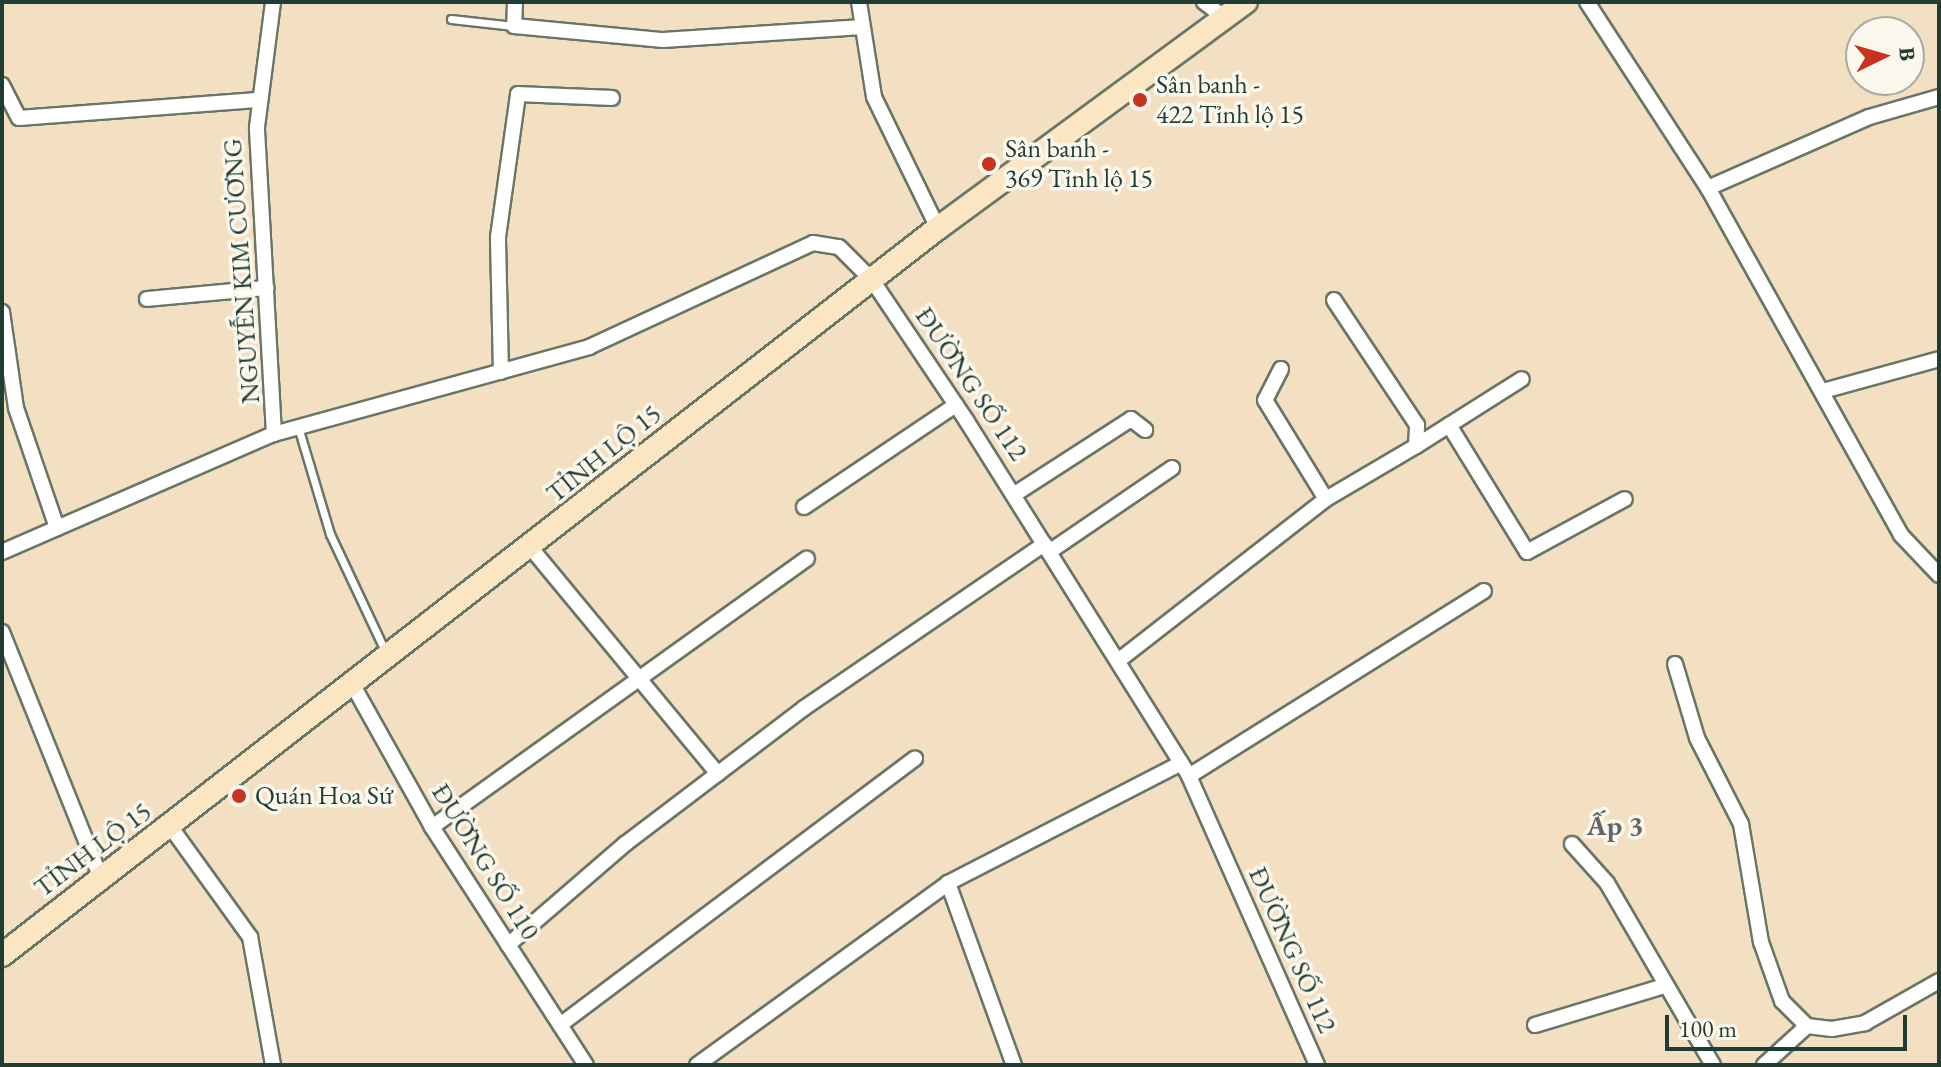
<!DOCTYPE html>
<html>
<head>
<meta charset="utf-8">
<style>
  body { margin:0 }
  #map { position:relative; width:1941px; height:1067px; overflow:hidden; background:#f3e0c3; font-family:"EB Garamond",serif }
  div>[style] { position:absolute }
  .roads { filter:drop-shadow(2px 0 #697666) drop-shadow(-2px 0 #697666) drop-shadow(0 2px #697666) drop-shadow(0 -2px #697666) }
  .service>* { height:7px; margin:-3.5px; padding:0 3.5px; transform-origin:3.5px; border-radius:3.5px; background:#fff }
  .minor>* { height:14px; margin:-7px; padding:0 7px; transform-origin:7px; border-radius:7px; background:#fff }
  .secondary>* { height:22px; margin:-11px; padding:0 11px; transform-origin:11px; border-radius:11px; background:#fbe6c3 }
  .dots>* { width:22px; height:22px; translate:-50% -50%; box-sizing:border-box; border:4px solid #fbf7ec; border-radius:50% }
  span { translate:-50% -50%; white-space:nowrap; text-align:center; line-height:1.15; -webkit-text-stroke:7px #fbf7ec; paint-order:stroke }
  .poi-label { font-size:26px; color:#1f3d34 }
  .left { translate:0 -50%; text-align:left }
  .street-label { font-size:26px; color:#1f3d34 }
  .neighbourhood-label { font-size:28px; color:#636569; font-weight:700 }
  .frame { position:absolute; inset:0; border:4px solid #1f3d34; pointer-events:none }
  .north { position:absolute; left:1845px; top:16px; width:80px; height:80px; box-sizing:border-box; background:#fbf7ec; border:2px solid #a3ada2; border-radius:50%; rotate:85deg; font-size:22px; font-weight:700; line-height:32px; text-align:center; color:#1f3d34 }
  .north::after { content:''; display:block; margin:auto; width:28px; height:36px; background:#c8321e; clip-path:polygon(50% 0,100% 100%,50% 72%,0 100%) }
  .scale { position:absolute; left:1665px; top:1015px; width:242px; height:36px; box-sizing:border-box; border:4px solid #1f3d34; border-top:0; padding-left:10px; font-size:24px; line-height:28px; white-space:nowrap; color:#1f3d34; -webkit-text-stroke:6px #fbf7ec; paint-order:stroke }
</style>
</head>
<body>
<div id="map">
  <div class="roads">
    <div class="service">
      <i style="left:451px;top:19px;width:63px;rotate:6.3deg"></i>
      <i style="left:299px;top:430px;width:109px;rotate:73.4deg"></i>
      <i style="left:330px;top:534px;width:129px;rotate:64.8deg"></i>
    </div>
    <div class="minor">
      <i style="left:515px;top:2px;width:24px;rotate:92deg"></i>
      <i style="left:514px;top:26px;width:150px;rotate:5.4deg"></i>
      <i style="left:663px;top:40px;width:200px;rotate:-3.7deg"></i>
      <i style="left:859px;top:2px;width:96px;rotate:81deg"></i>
      <i style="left:874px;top:97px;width:146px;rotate:64deg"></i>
      <i style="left:1204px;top:2px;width:25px;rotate:37deg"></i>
      <i style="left:1587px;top:2px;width:222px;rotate:57deg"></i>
      <i style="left:1708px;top:188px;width:397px;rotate:60.9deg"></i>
      <i style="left:1901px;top:535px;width:55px;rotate:46.5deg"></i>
      <i style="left:2px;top:85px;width:37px;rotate:63deg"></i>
      <i style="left:19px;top:118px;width:242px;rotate:-4.3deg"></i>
      <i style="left:1708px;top:188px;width:176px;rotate:-23.8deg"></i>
      <i style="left:1869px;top:117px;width:73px;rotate:-15.9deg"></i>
      <i style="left:147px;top:299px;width:120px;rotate:-5.3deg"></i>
      <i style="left:2px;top:312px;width:97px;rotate:81.7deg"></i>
      <i style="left:16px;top:408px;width:127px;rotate:71.1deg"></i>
      <i style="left:1281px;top:369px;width:35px;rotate:117deg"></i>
      <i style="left:1265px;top:400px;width:116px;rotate:58.4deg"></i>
      <i style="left:501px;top:372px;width:135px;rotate:-91.3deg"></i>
      <i style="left:498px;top:237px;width:144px;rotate:-82deg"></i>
      <i style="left:518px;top:94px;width:94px;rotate:2.4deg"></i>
      <i style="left:1823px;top:391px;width:120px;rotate:-15.4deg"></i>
      <i style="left:1449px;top:425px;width:149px;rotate:58.4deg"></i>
      <i style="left:1527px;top:552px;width:111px;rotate:-28.4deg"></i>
      <i style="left:274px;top:434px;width:327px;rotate:-15.4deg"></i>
      <i style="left:589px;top:347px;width:247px;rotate:-24.9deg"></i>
      <i style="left:813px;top:243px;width:26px;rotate:9deg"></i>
      <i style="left:839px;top:247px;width:47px;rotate:45deg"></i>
      <i style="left:872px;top:280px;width:169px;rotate:56.1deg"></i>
      <i style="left:966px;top:420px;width:420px;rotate:57.9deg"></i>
      <i style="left:1189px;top:776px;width:316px;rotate:66.1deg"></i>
      <i style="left:1416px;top:446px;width:125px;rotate:-32.3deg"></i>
      <i style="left:1015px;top:494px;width:138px;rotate:-32.9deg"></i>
      <i style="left:1131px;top:419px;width:18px;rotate:38deg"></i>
      <i style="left:804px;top:507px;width:183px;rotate:-33.9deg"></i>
      <i style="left:531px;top:548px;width:293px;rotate:50.4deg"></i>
      <i style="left:2px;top:552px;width:296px;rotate:-23.5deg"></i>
      <i style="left:274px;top:434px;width:307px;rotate:-93.2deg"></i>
      <i style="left:257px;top:127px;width:126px;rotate:-82.7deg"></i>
      <i style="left:1049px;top:552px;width:149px;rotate:-34.3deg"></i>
      <i style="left:2px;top:632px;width:265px;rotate:68.1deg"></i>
      <i style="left:1118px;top:661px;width:264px;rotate:-37.9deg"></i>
      <i style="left:1326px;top:499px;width:104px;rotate:-30.5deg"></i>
      <i style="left:1416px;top:446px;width:21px;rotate:-87deg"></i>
      <i style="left:1417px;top:425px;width:150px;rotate:-123.6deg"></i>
      <i style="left:1675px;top:664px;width:77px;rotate:73.4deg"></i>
      <i style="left:1697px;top:738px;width:97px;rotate:62.9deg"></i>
      <i style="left:1741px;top:824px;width:120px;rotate:80.4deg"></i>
      <i style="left:1761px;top:942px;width:63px;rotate:70.4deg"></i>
      <i style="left:1782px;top:1001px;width:35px;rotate:45deg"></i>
      <i style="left:1807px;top:1026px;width:25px;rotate:7deg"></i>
      <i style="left:1832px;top:1029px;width:34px;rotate:-10deg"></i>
      <i style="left:1865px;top:1023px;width:85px;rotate:-29.6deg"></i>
      <i style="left:350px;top:680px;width:168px;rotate:60.8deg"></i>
      <i style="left:432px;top:827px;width:283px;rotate:57.1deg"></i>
      <i style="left:1189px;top:776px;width:348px;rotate:-32.1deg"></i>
      <i style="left:170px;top:826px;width:137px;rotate:54.2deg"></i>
      <i style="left:250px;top:937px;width:130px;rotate:79.8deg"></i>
      <i style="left:432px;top:827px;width:461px;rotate:-35.6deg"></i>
      <i style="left:1572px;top:844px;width:52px;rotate:48.1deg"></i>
      <i style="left:1607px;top:883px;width:211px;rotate:59.8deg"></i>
      <i style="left:948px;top:883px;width:194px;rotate:70.1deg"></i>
      <i style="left:508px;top:945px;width:155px;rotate:-40.8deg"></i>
      <i style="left:625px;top:844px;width:225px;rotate:-37.2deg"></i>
      <i style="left:804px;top:708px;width:291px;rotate:-34.3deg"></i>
      <i style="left:560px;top:1025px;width:444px;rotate:-36.9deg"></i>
      <i style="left:1535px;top:1025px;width:135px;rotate:-16.8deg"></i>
      <i style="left:697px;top:1065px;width:310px;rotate:-35.9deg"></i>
      <i style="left:948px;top:883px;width:262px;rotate:-27.2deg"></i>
      <i style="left:1764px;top:1065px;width:58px;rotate:-42.2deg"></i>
    </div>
    <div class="secondary">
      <i style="left:2px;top:955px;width:1185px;rotate:-37.84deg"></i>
      <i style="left:938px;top:228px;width:382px;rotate:-36.3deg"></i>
    </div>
  </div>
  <div class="dots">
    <i style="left:1140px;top:100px;background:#c8321e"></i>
    <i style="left:989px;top:164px;background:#c8321e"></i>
    <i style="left:239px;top:796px;background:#c8321e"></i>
  </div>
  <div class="poi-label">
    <span class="left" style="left:1156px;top:100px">Sân banh -<br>422 Tỉnh lộ 15</span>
    <span class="left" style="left:1005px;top:164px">Sân banh -<br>369 Tỉnh lộ 15</span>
    <span class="left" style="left:255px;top:796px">Quán Hoa Sứ</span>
  </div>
  <div class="street-label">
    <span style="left:242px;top:271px;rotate:-94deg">NGUYỄN KIM CƯƠNG</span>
    <span style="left:971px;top:384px;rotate:56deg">ĐƯỜNG SỐ 112</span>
    <span style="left:604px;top:454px;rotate:-39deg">TỈNH LỘ 15</span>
    <span style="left:93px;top:850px;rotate:-37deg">TỈNH LỘ 15</span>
    <span style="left:485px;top:862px;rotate:58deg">ĐƯỜNG SỐ 110</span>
    <span style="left:1292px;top:950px;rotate:66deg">ĐƯỜNG SỐ 112</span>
  </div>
  <div class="neighbourhood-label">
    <span style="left:1615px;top:825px">Ấp 3</span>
  </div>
  <div class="frame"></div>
  <div class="north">B</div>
  <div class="scale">100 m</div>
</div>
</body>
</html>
